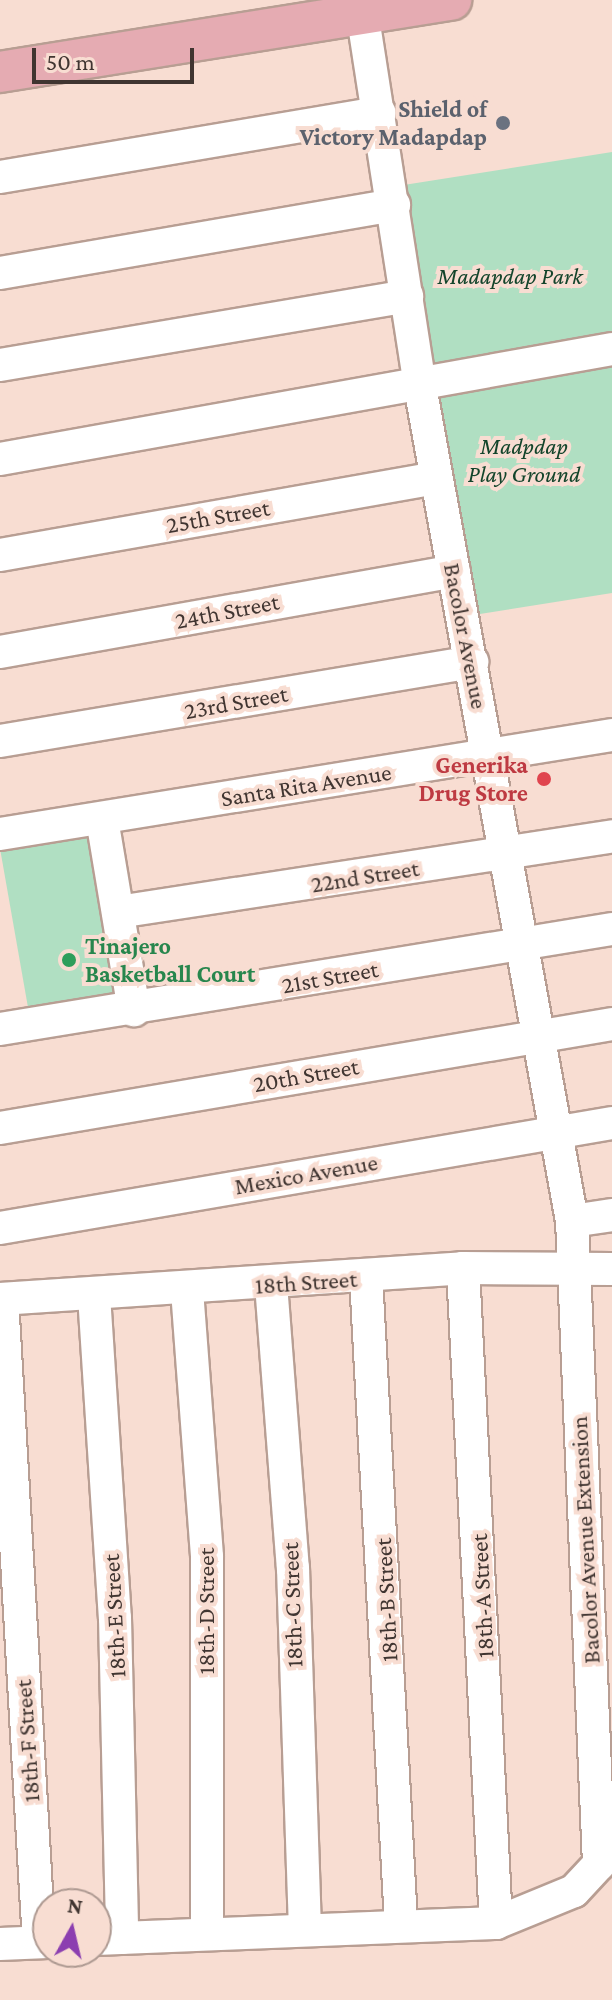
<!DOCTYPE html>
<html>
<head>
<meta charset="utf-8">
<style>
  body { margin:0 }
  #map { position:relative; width:612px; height:2000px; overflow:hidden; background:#f8ddd2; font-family:"Crimson Pro",serif }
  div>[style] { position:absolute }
  .green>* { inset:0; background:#b0dfc2; transform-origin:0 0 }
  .roads { filter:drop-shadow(2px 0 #b89e93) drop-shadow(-2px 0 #b89e93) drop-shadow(0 2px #b89e93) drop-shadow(0 -2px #b89e93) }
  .minor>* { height:32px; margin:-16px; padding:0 16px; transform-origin:16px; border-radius:16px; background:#fff }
  .major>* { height:40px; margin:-20px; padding:0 20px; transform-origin:20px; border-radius:20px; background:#e5abb2 }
  .dots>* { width:22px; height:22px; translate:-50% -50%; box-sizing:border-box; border:4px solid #f8ddd2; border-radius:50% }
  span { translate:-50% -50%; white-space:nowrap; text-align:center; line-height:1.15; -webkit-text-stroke:8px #f8ddd2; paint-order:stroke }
  .worship-label { font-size:24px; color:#5b616d; font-weight:700 }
  .right { translate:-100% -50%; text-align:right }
  .park-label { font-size:24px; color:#13442b; font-style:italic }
  .street-label { font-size:24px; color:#403531 }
  .health-label { font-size:24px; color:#be3a42; font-weight:700 }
  .leisure-label { font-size:24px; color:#27864d; font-weight:700 }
  .left { translate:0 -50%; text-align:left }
  .north { position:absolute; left:32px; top:1888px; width:80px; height:80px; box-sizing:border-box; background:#f8ddd2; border:2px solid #ae9a92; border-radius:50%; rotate:8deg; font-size:22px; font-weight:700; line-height:32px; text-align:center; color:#403531 }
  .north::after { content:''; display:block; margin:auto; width:28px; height:36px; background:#8c3fb0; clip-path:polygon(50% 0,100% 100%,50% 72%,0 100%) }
  .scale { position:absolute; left:32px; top:48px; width:162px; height:36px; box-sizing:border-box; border:4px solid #403531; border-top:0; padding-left:10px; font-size:24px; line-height:28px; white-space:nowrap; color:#403531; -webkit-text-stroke:6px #f8ddd2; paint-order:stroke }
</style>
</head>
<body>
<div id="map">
  <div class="green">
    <i style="clip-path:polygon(612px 152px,612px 593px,461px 617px,391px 187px)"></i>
    <i style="left:95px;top:823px;width:184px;height:98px;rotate:80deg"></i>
  </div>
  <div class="roads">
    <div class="minor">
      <i style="left:0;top:177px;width:385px;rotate:-9.6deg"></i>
      <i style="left:0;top:273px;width:400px;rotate:-9.8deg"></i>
      <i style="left:0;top:365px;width:413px;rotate:-9.6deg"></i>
      <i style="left:0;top:459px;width:622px;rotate:-10.19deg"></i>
      <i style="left:0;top:555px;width:443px;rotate:-10deg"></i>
      <i style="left:0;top:652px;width:461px;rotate:-10.1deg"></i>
      <i style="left:0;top:741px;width:479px;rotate:-9.5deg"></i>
      <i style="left:102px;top:819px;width:194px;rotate:80.5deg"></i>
      <i style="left:0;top:834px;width:620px;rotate:-9.19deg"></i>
      <i style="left:118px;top:912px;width:500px;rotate:-8.7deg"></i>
      <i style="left:0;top:1029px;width:620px;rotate:-9.28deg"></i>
      <i style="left:0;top:1128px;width:621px;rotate:-9.64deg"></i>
      <i style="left:572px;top:1221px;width:40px;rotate:-8.5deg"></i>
      <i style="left:0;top:1228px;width:621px;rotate:-9.74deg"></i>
      <i style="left:463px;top:1268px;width:656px;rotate:87.12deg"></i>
      <i style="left:366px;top:1277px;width:648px;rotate:86.9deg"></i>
      <i style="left:271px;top:1284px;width:285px;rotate:85.6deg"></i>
      <i style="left:293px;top:1568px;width:358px;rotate:88.1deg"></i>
      <i style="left:187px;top:1290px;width:268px;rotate:85.7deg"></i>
      <i style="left:207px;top:1557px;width:376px;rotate:90deg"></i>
      <i style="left:94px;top:1295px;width:324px;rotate:86.3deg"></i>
      <i style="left:115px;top:1618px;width:320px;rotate:88.7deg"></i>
      <i style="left:0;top:1299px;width:464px;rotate:-3.8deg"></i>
      <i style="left:463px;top:1268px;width:149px;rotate:0.4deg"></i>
      <i style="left:2px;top:1299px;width:644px;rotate:86.71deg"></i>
      <i style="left:96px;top:1939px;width:400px;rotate:-2.3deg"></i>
      <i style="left:496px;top:1923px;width:84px;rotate:-22.3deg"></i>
      <i style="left:574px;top:1891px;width:37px;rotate:-47deg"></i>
      <i style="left:599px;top:1864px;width:644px;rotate:-92.4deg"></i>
      <i style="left:572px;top:1221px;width:849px;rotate:-100.32deg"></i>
      <i style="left:420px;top:386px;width:391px;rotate:-98.8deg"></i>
      <i style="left:0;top:1944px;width:48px;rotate:-2.4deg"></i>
    </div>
    <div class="major">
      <i style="left:0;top:72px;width:457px;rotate:-9.1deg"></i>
    </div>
  </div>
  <div class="dots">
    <i style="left:503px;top:123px;background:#6b7280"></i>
    <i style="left:544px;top:779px;background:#e0444e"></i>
    <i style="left:69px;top:960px;background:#2e9e5b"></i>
  </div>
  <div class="worship-label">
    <span class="right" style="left:487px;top:123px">Shield of<br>Victory Madapdap</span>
  </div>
  <div class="park-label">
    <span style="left:510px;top:276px">Madapdap Park</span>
    <span style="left:524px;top:460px">Madpdap<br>Play Ground</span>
  </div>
  <div class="street-label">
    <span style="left:218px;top:516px;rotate:-10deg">25th Street</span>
    <span style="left:227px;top:611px;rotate:-11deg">24th Street</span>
    <span style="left:466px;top:636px;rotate:79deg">Bacolor Avenue</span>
    <span style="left:236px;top:702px;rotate:-10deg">23rd Street</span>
    <span style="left:306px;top:785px;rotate:-9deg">Santa Rita Avenue</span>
    <span style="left:365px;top:876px;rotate:-9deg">22nd Street</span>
    <span style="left:330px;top:977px;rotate:-10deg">21st Street</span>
    <span style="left:306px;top:1075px;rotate:-10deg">20th Street</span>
    <span style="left:306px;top:1174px;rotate:-10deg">Mexico Avenue</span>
    <span style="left:306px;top:1282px;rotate:-4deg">18th Street</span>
    <span style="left:585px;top:1540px;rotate:-93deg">Bacolor Avenue Extension</span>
    <span style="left:482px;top:1596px;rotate:-93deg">18th-A Street</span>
    <span style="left:386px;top:1600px;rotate:-93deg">18th-B Street</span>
    <span style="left:292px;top:1605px;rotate:-92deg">18th-C Street</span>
    <span style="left:206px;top:1611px;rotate:-90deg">18th-D Street</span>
    <span style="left:114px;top:1616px;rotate:-93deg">18th-E Street</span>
    <span style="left:27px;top:1741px;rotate:-94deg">18th-F Street</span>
  </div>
  <div class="health-label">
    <span class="right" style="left:528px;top:779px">Generika<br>Drug Store</span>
  </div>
  <div class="leisure-label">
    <span class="left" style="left:85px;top:960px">Tinajero<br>Basketball Court</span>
  </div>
  <div class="north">N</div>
  <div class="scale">50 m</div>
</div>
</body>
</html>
